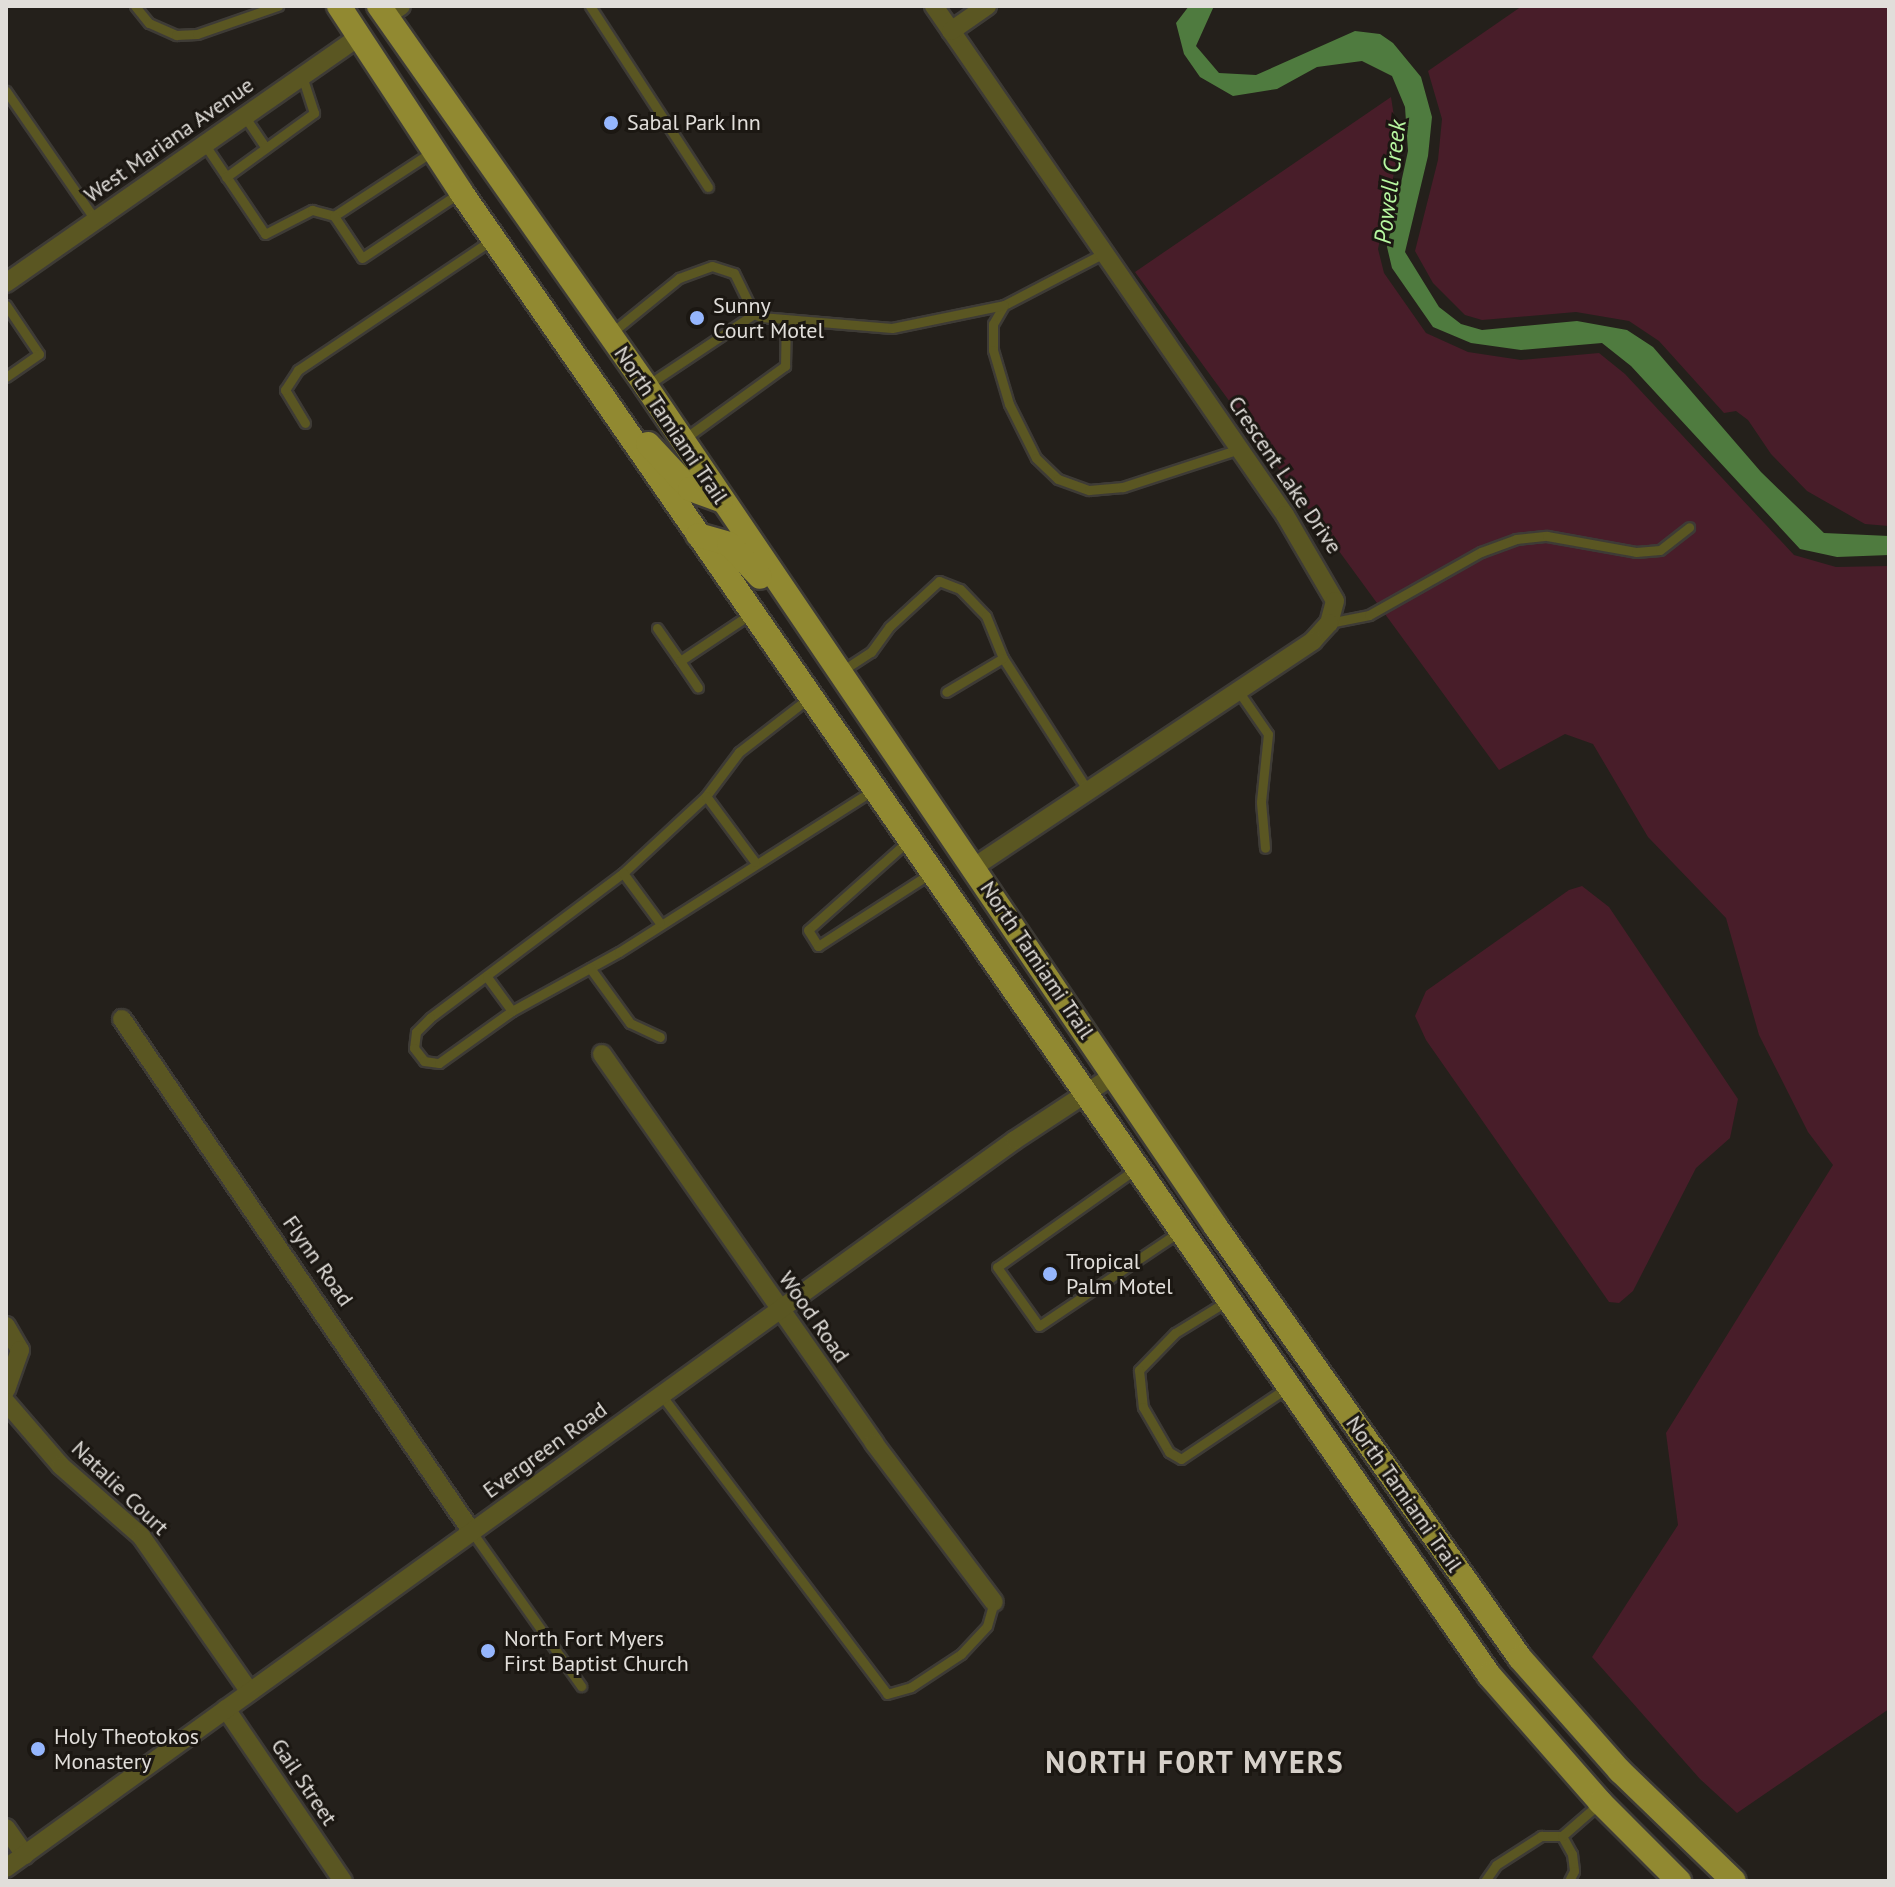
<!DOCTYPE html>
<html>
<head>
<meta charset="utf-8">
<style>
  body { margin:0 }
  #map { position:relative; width:1895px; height:1887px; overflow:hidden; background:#24201b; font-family:"PT Sans",sans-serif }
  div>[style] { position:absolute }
  .green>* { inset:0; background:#481d29 }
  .water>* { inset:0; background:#4f7b3f }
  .roads { filter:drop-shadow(2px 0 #3e3b36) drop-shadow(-2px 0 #3e3b36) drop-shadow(0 2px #3e3b36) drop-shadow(0 -2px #3e3b36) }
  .lane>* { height:9px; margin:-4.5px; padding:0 4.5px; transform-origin:4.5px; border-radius:4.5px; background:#5a5622 }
  .street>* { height:18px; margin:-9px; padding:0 9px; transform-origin:9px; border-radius:9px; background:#5a5622 }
  .primary>* { height:24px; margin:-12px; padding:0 12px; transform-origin:12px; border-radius:12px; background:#918931 }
  .dots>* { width:22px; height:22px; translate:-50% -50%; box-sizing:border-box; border:4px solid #1b1712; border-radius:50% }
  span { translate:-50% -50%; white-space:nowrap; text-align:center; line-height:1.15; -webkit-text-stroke:6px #1b1712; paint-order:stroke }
  .poi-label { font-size:22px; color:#e1deda }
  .left { translate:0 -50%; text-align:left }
  .street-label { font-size:22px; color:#e1deda }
  .water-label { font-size:24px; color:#b7f7a0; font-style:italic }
  .district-label { font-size:30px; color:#d6d0c9; font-weight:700; letter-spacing:2px }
  .frame { position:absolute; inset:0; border:8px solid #e1deda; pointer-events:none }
</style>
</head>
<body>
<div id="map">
  <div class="green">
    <i style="clip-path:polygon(1522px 6px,1889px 6px,1889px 526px,1865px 524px,1807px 491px,1771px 454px,1748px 420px,1736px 411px,1724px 413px,1659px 341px,1629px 321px,1576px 312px,1482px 320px,1465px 315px,1433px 283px,1415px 251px,1438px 160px,1442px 119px,1428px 71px)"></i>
    <i style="clip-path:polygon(1391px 97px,1399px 149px,1378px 249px,1384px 273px,1426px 333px,1468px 352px,1521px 360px,1599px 353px,1625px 374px,1794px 555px,1836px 567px,1889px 566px,1889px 1709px,1737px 1813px,1700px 1779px,1592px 1657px,1678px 1525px,1666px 1433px,1833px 1165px,1808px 1132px,1759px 1035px,1726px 918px,1648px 837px,1593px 744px,1565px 734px,1499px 770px,1135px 272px)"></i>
    <i style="clip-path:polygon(1582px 886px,1609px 907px,1738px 1099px,1730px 1138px,1696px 1168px,1633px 1291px,1619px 1303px,1609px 1302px,1426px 1040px,1415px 1016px,1426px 991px,1569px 890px)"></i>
  </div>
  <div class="water">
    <i style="clip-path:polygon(1189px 6px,1214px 6px,1196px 46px,1219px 73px,1256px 75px,1355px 31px,1380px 34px,1393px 43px,1421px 77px,1432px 117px,1428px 156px,1405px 252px,1439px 307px,1461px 324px,1482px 330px,1577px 321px,1627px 330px,1653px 347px,1761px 472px,1824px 533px,1889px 536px,1889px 555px,1837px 557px,1800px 549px,1631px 366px,1602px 343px,1521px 350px,1471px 343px,1433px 327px,1392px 268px,1387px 247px,1408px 151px,1405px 107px,1392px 76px,1362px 61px,1317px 67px,1277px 89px,1233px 96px,1200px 77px,1184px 54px,1176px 23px)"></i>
  </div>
  <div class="roads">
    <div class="lane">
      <i style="left:135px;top:6px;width:22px;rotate:51deg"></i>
      <i style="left:149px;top:23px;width:30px;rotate:24deg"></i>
      <i style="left:176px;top:35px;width:21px;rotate:-3deg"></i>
      <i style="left:197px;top:34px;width:86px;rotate:-19.1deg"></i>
      <i style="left:590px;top:6px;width:216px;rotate:56.9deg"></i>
      <i style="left:6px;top:91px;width:158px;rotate:55.3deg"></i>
      <i style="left:245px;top:117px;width:37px;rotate:56deg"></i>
      <i style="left:205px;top:145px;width:107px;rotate:56deg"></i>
      <i style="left:265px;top:234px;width:53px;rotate:-27.1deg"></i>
      <i style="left:312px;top:210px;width:23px;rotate:15deg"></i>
      <i style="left:433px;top:151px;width:118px;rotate:146.7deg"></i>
      <i style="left:334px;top:216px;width:50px;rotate:56.3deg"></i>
      <i style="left:362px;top:258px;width:117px;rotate:-33.8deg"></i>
      <i style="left:226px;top:177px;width:109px;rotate:-36deg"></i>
      <i style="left:314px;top:113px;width:39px;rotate:-108deg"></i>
      <i style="left:1104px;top:253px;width:113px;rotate:152.5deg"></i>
      <i style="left:1004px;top:305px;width:22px;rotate:120deg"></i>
      <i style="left:993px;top:324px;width:26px;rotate:90deg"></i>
      <i style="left:993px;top:350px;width:56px;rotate:73.5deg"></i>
      <i style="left:1009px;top:404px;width:60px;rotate:63.4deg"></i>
      <i style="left:1036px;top:458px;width:30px;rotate:44deg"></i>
      <i style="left:1058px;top:479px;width:33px;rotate:20deg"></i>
      <i style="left:1089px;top:490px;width:34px;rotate:-5deg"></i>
      <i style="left:1123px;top:487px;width:122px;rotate:-18.1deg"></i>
      <i style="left:6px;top:305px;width:59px;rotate:56deg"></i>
      <i style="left:39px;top:354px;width:40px;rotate:145.1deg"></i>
      <i style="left:610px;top:334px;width:89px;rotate:-39.1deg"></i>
      <i style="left:679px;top:278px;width:35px;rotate:-20deg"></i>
      <i style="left:712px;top:266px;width:23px;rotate:18deg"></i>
      <i style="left:734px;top:273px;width:46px;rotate:64deg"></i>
      <i style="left:754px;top:314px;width:8px;rotate:23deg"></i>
      <i style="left:761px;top:317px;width:131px;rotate:4.8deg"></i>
      <i style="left:892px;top:328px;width:114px;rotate:-11.6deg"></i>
      <i style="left:646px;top:386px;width:130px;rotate:-33.7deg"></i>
      <i style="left:305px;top:423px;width:39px;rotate:-121deg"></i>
      <i style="left:285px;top:390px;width:24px;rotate:-57deg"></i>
      <i style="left:298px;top:370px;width:235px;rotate:-33.9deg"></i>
      <i style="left:684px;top:439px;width:125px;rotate:-35.9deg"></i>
      <i style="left:785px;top:366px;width:46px;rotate:-88.8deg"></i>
      <i style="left:1329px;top:623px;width:41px;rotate:-11.3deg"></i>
      <i style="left:1369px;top:615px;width:129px;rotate:-29.4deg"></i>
      <i style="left:1481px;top:552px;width:37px;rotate:-20deg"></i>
      <i style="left:1516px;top:539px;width:31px;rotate:-6deg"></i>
      <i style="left:1547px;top:536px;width:90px;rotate:10.2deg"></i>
      <i style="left:1636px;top:552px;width:24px;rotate:-5deg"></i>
      <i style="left:1660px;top:550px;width:37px;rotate:-38deg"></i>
      <i style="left:657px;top:628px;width:40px;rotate:55.1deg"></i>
      <i style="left:680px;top:661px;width:87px;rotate:-33.7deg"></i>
      <i style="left:1003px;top:658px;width:158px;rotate:57.4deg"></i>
      <i style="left:680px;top:661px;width:32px;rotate:56deg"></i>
      <i style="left:840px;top:672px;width:37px;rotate:-33deg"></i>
      <i style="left:871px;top:652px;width:31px;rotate:-54deg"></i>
      <i style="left:889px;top:627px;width:68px;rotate:-42.6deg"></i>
      <i style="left:939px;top:581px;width:22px;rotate:21deg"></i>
      <i style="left:960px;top:589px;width:37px;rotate:46deg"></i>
      <i style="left:986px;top:616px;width:45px;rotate:68deg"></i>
      <i style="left:1003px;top:658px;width:66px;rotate:149.2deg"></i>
      <i style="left:1239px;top:692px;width:51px;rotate:55.4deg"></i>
      <i style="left:1268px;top:734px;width:68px;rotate:95.9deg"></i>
      <i style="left:1261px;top:802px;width:46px;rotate:85deg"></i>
      <i style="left:810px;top:697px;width:90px;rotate:142.2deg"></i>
      <i style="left:739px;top:752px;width:55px;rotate:126.9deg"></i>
      <i style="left:706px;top:796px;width:113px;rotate:137.1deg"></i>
      <i style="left:623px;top:873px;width:241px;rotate:143.1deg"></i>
      <i style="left:430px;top:1018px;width:20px;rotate:135deg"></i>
      <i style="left:416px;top:1032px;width:16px;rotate:97deg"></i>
      <i style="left:414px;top:1048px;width:16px;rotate:52deg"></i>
      <i style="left:424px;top:1061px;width:15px;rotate:8deg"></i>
      <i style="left:439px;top:1063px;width:90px;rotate:-35.5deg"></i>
      <i style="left:512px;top:1011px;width:122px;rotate:-28.9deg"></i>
      <i style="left:619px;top:952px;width:301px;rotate:-32.5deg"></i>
      <i style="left:706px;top:796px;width:82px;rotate:53.4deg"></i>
      <i style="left:909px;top:840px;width:135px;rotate:138.3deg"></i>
      <i style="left:808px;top:930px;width:19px;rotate:58deg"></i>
      <i style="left:818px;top:946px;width:135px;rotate:-32.9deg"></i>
      <i style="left:623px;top:873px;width:62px;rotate:53.5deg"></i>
      <i style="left:590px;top:968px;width:68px;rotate:54deg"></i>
      <i style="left:630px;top:1023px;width:33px;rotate:25deg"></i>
      <i style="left:487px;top:977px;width:42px;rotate:53.7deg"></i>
      <i style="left:1137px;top:1168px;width:171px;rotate:144.7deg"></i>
      <i style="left:997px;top:1267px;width:72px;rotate:54.6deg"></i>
      <i style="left:1039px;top:1326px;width:169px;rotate:-33.9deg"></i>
      <i style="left:1227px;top:1301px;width:61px;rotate:148.4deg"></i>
      <i style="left:1175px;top:1333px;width:52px;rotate:134.2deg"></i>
      <i style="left:1139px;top:1370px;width:37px;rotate:84deg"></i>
      <i style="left:1143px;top:1407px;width:52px;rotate:60deg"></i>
      <i style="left:1169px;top:1452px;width:14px;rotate:30deg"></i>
      <i style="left:1181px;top:1459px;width:129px;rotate:-33.9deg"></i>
      <i style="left:662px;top:1396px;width:373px;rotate:52.9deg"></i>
      <i style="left:887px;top:1694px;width:25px;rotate:-16deg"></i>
      <i style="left:911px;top:1687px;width:60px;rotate:-33.4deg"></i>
      <i style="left:961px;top:1654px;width:38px;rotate:-47deg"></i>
      <i style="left:987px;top:1626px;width:25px;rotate:-74deg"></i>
      <i style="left:472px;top:1532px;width:189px;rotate:54.7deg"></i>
      <i style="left:1562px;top:1836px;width:21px;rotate:61deg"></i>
      <i style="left:1572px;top:1854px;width:17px;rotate:83deg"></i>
      <i style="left:1574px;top:1871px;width:11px;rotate:117deg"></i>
      <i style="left:1485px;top:1881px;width:19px;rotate:-55deg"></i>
      <i style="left:1496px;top:1865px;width:54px;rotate:-32.8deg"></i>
      <i style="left:1541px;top:1836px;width:21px"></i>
      <i style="left:1562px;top:1836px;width:50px;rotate:-41deg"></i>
    </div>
    <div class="street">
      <i style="left:934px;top:6px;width:618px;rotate:55.41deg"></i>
      <i style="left:1285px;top:515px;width:99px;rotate:59.8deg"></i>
      <i style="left:1335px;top:601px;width:23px;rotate:105deg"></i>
      <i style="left:1329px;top:623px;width:24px;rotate:132deg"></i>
      <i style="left:1313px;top:641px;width:406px;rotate:146.3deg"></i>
      <i style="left:386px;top:16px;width:18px;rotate:-34deg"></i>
      <i style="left:951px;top:31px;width:44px;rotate:-34.8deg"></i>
      <i style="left:6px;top:283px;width:432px;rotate:-34.9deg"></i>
      <i style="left:122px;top:1019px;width:621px;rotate:55.7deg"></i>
      <i style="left:602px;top:1054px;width:475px;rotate:55deg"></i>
      <i style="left:874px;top:1443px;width:199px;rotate:53deg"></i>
      <i style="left:6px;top:1326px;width:28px;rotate:60deg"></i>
      <i style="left:20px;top:1350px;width:42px;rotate:109.3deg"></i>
      <i style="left:6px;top:1402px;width:84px;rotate:49.3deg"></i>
      <i style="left:61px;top:1466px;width:106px;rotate:41.2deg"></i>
      <i style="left:141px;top:1536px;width:190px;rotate:55.1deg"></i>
      <i style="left:226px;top:1709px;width:208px;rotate:55.8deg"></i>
      <i style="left:6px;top:1828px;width:33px;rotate:55deg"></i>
      <i style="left:6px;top:1868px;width:1244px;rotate:-35.81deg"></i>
      <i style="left:1015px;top:1140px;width:118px;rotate:-33.3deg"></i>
    </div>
    <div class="primary">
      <i style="left:339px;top:6px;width:222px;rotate:56.7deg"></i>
      <i style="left:461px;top:192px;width:1804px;rotate:55.27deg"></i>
      <i style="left:1489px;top:1675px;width:169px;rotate:48.8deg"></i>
      <i style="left:1600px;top:1802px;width:112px;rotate:45deg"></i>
      <i style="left:379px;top:6px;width:464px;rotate:54.9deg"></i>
      <i style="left:646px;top:386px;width:1016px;rotate:55.87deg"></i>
      <i style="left:1216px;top:1227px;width:527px;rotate:54.8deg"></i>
      <i style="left:1520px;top:1658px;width:151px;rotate:48.5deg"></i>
      <i style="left:1620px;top:1771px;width:158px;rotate:44deg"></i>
      <i style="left:648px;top:444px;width:62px;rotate:47deg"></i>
      <i style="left:690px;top:489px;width:33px;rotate:20deg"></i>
      <i style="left:698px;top:535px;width:32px;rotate:16deg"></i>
      <i style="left:729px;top:544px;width:45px;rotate:46.8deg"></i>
    </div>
  </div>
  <div class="dots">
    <i style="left:611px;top:123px;background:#95b6fd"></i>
    <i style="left:697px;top:318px;background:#95b6fd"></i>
    <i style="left:1050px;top:1274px;background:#95b6fd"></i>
    <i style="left:488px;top:1651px;background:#95b6fd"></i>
    <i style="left:38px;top:1749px;background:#95b6fd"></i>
  </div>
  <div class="poi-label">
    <span class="left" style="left:627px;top:123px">Sabal Park Inn</span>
    <span class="left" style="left:713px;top:318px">Sunny<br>Court Motel</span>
    <span class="left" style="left:1066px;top:1274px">Tropical<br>Palm Motel</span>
    <span class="left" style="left:504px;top:1651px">North Fort Myers<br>First Baptist Church</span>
    <span class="left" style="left:54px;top:1749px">Holy Theotokos<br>Monastery</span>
  </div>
  <div class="street-label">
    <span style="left:169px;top:140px;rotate:-35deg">West Mariana Avenue</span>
    <span style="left:671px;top:425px;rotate:56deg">North Tamiami Trail</span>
    <span style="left:1285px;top:475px;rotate:56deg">Crescent Lake Drive</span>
    <span style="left:1037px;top:960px;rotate:56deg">North Tamiami Trail</span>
    <span style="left:318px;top:1261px;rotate:55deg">Flynn Road</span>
    <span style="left:814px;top:1317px;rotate:55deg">Wood Road</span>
    <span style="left:545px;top:1450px;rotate:-36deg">Evergreen Road</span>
    <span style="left:120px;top:1488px;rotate:44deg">Natalie Court</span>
    <span style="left:1404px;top:1494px;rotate:55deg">North Tamiami Trail</span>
    <span style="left:304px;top:1782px;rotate:56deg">Gail Street</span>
  </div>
  <div class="water-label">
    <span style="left:1390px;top:182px;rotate:-83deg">Powell Creek</span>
  </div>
  <div class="district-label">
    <span style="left:1195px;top:1762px">NORTH FORT MYERS</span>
  </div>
  <div class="frame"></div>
</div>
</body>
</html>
